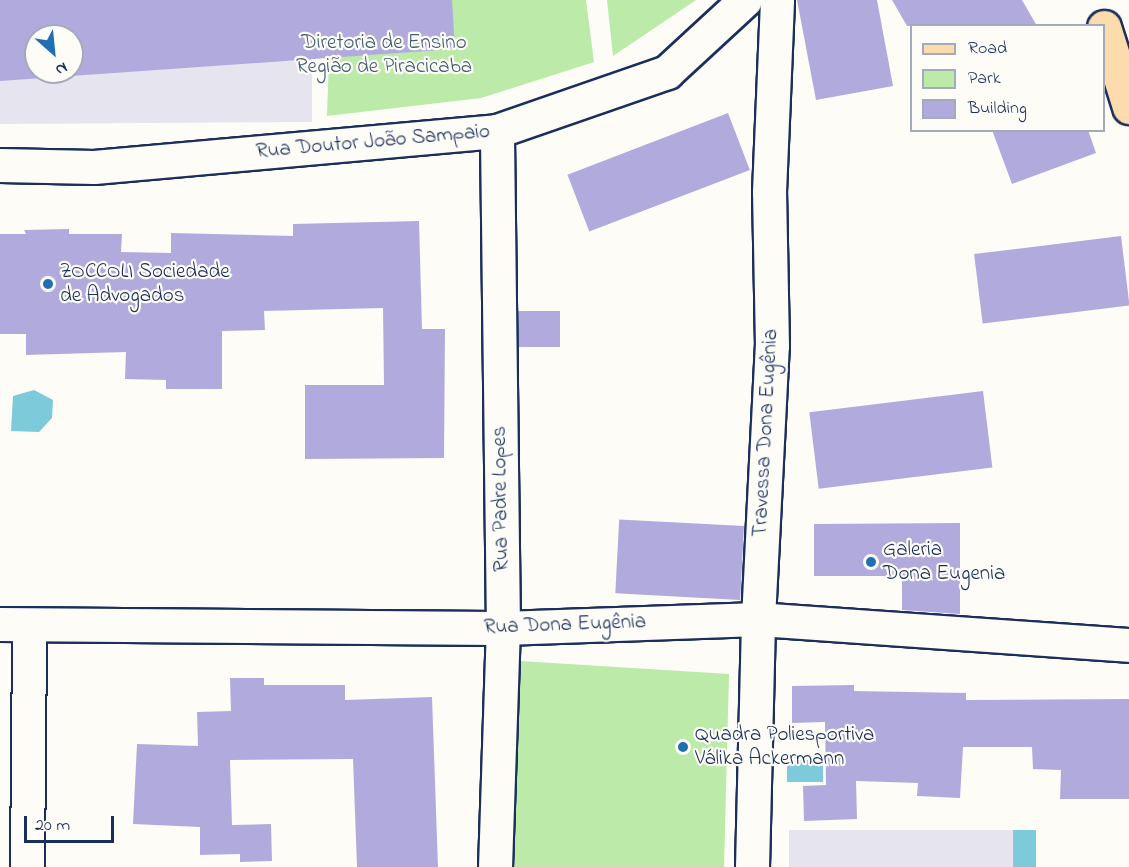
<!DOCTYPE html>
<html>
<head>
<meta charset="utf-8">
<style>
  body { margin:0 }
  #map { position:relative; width:1129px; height:867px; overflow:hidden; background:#fdfcf7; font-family:"Indie Flower",sans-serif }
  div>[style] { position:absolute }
  .built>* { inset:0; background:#e6e4ef; transform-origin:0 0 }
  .green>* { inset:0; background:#bbeaa9 }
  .water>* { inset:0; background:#7dcbda; transform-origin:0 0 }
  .building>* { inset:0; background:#b1abdd; transform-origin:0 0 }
  .roads { filter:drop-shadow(2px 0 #1b2f5e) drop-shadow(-2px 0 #1b2f5e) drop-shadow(0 2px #1b2f5e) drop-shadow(0 -2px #1b2f5e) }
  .minor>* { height:33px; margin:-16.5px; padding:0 16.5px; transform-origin:16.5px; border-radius:16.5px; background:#fdfcf7 }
  .major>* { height:33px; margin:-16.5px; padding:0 16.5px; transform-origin:16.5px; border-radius:16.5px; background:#fcdcac }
  .dots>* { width:16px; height:16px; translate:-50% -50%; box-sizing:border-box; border:3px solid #fdfcf7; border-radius:50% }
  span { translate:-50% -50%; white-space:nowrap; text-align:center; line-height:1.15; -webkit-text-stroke:4.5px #fdfcf7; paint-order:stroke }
  .park-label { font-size:21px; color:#435e71 }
  .street-label { font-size:21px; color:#1b2f5e }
  .poi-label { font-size:21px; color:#1b2f5e }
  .left { translate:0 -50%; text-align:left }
  .legend { position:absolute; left:910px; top:24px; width:195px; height:108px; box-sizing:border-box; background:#fdfcf7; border:2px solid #a3aaba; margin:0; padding:8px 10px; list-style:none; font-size:18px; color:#1b2f5e }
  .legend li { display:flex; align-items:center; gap:12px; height:30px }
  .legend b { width:30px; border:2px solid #a3aaba }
  .north { position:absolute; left:24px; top:24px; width:60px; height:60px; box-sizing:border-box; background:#fdfcf7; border:2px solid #a3aaba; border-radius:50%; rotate:153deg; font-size:16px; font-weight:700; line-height:24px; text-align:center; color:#1b2f5e }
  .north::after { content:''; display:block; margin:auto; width:21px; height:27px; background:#1f6fb2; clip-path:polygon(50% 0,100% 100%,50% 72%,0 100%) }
  .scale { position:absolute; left:24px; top:816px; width:90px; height:27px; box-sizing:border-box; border:3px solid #1b2f5e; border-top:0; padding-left:8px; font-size:18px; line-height:21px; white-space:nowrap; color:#1b2f5e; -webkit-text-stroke:4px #fdfcf7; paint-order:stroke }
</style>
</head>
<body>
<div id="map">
  <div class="built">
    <i style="clip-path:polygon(evenodd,0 0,312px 0,312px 122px,0 124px,0 0,36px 36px,72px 36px,72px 72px,36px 72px,36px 36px)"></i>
    <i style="left:789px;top:830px;width:247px;height:37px"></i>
  </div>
  <div class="green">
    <i style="clip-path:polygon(331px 0,586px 0,594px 62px,481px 98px,327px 116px)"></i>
    <i style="clip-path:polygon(607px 0,696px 0,613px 56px)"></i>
    <i style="clip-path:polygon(520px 661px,729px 674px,724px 867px,506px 867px,513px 715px)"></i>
  </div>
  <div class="water">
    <i style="clip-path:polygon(34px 390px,53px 400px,52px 418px,39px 432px,11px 431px,13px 396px)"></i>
    <i style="left:787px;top:760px;width:36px;height:22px"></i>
    <i style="left:1036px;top:830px;width:37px;height:23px;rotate:90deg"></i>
  </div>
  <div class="building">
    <i style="clip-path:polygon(evenodd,0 0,452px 0,455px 49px,0 81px,0 0,36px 36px,72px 36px,72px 72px,36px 72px,36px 36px)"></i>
    <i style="clip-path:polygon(797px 0,877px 0,893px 86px,816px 100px)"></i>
    <i style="clip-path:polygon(892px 0,1022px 0,1037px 26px,907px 26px)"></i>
    <i style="left:728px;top:113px;width:61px;height:172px;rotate:69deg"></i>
    <i style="clip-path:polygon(992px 130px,1088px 130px,1096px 153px,1012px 184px)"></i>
    <i style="clip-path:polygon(419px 221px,422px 329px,445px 329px,444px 458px,305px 459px,305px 385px,384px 385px,383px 308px,264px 311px,265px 330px,222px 331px,222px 389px,166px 389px,166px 380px,125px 379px,126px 352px,26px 355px,26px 334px,0 334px,0 234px,26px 234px,24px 230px,69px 229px,69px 234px,122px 234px,121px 252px,171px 253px,171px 233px,293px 236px,293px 224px)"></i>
    <i style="left:1121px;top:236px;width:70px;height:148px;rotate:83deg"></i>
    <i style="left:518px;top:311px;width:42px;height:36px"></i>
    <i style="left:983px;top:391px;width:77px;height:175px;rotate:83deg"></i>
    <i style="clip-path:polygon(960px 523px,960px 614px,902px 610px,902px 576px,814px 576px,814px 524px)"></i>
    <i style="left:744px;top:526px;width:74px;height:125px;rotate:93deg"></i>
    <i style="clip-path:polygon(230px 678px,264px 678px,264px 685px,345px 685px,345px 700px,432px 697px,438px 867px,357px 867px,353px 759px,230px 760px,232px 825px,271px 824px,272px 861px,240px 862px,240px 854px,200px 855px,200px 827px,133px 824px,137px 744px,198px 746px,197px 712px,231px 711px)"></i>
    <i style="clip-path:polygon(854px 685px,854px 691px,966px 693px,966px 700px,1129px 699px,1129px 799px,1060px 799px,1061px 770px,1033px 769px,1032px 747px,963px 747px,960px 798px,917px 796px,918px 783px,856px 781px,857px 819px,804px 821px,803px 786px,826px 785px,825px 722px,792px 723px,792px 686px)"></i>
  </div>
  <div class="roads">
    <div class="minor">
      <i style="left:0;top:165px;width:94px;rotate:1.2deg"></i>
      <i style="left:94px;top:167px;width:405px;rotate:-5.1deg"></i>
      <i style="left:497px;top:131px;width:180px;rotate:-19.1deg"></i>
      <i style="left:667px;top:72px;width:106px;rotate:-42.7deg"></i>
      <i style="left:0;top:624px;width:503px;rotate:0.46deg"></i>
      <i style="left:503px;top:628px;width:255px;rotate:-2deg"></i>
      <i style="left:758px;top:619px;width:372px;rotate:4deg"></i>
      <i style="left:27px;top:867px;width:242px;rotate:-89.5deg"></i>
      <i style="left:495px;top:867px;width:239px;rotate:-88.1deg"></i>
      <i style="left:503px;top:628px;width:497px;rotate:-90.7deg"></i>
      <i style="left:752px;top:867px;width:248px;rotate:-88.6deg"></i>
      <i style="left:758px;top:619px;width:273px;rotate:-87.1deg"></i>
      <i style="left:772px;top:346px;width:154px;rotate:-91.1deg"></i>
      <i style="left:769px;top:192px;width:192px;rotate:-87.6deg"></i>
    </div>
    <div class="major">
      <i style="left:1104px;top:27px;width:84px;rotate:72.6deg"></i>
    </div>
  </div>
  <div class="dots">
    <i style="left:48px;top:284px;background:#1f6fb2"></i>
    <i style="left:871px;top:562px;background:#1f6fb2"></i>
    <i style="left:683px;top:747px;background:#1f6fb2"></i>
  </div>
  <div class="park-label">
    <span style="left:384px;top:55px">Diretoria de Ensino<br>Região de Piracicaba</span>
  </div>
  <div class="street-label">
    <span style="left:373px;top:142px;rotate:-5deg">Rua Doutor João Sampaio</span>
    <span style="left:766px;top:433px;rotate:-87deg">Travessa Dona Eugênia</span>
    <span style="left:501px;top:499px;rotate:-91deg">Rua Padre Lopes</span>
    <span style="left:565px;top:625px;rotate:-2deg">Rua Dona Eugênia</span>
  </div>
  <div class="poi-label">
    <span class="left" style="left:60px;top:284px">ZOCCOLI Sociedade<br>de Advogados</span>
    <span class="left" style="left:883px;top:562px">Galeria<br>Dona Eugenia</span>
    <span class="left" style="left:695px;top:747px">Quadra Poliesportiva<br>Válika Ackermann</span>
  </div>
  <ul class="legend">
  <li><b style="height:8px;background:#fcdcac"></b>Road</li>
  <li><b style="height:16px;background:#bbeaa9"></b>Park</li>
  <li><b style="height:16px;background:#b1abdd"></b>Building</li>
  </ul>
  <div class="north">N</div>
  <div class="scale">20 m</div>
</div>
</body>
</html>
